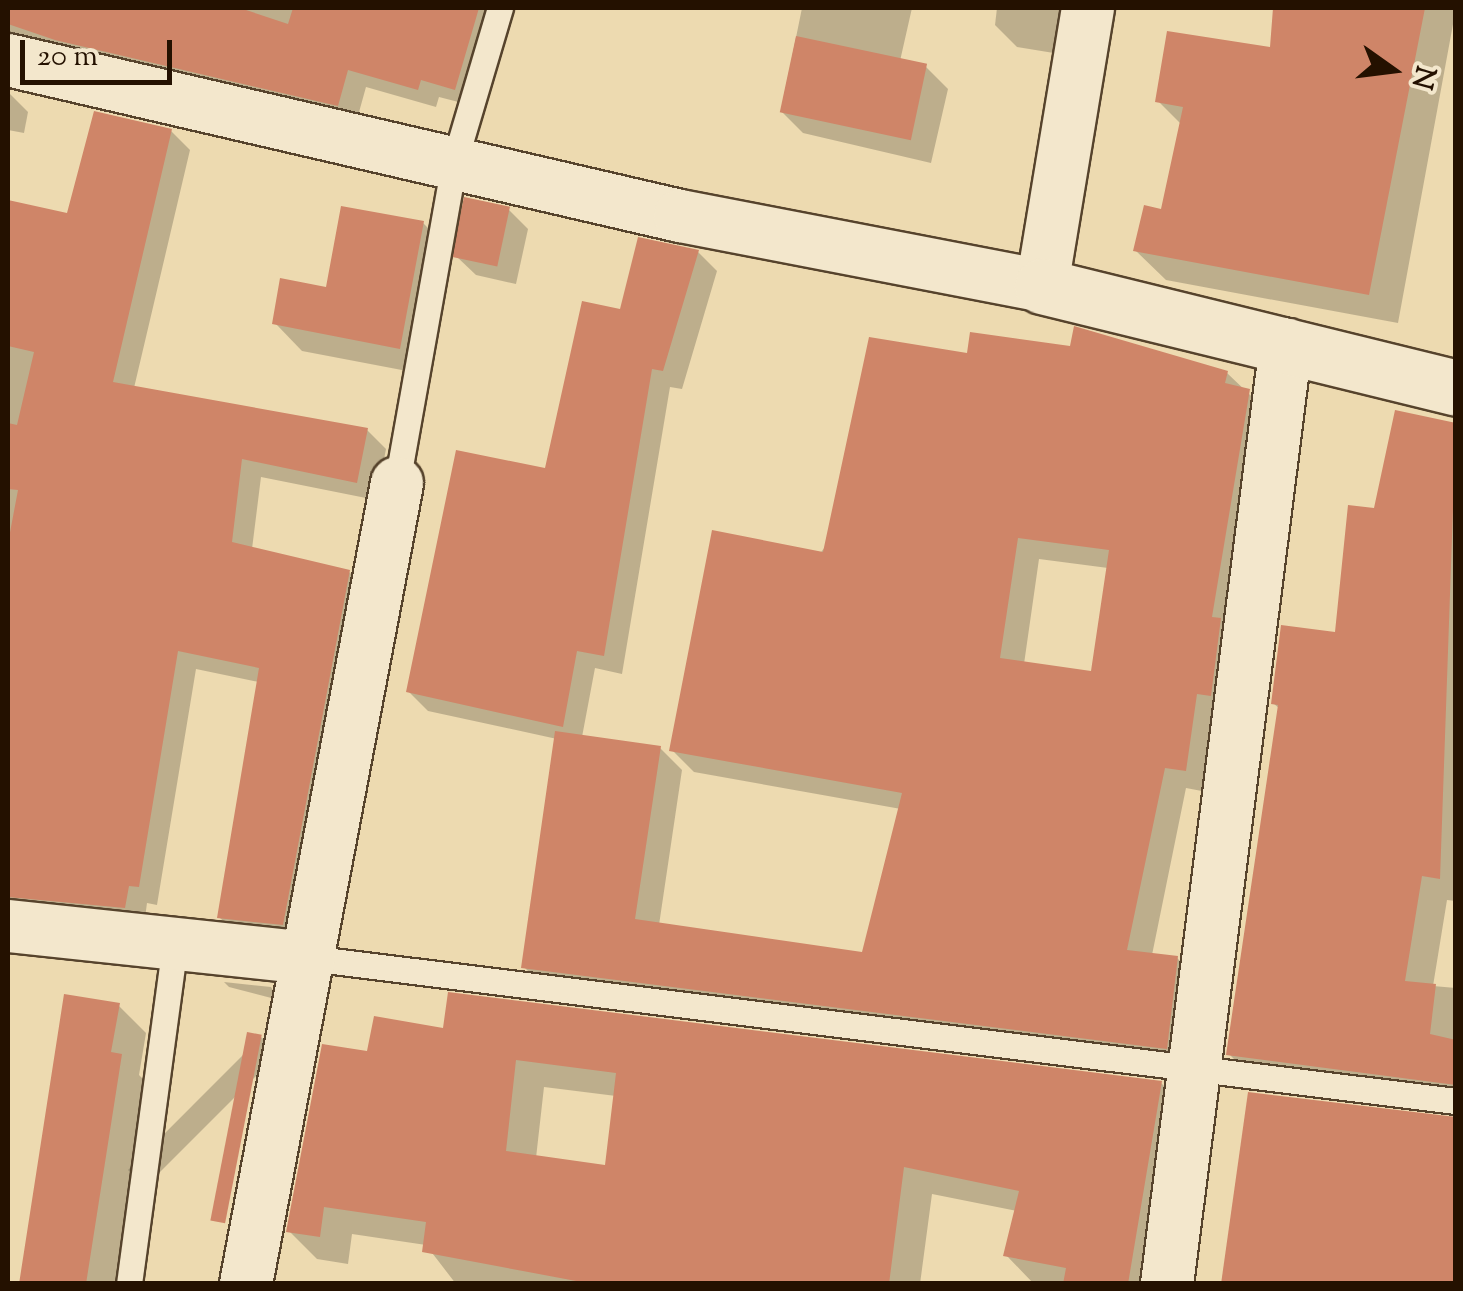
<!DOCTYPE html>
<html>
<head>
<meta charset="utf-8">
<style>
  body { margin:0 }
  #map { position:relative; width:1463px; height:1291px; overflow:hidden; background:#eddab0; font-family:"Sorts Mill Goudy",serif }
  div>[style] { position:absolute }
  .shadow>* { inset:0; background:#0003; transform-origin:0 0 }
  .building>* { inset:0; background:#cf8568; transform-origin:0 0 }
  .roads { filter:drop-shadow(2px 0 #56432c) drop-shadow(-2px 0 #56432c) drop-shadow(0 2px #56432c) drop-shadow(0 -2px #56432c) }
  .lane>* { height:25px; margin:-12.5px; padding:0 12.5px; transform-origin:12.5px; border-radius:12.5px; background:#f3e7cc }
  .street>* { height:52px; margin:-26px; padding:0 26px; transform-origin:26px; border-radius:26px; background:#f3e7cc }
  .secondary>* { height:55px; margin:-27.5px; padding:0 27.5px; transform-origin:27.5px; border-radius:27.5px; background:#f3e7cc }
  span { translate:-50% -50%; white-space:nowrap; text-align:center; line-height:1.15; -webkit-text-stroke:10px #f3e7cc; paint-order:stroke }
  .frame { position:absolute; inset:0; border:10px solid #241100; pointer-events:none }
  .north { position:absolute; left:1343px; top:20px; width:100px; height:100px; -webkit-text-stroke:8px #f3e7cc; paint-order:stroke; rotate:104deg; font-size:28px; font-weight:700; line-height:40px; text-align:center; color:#241100 }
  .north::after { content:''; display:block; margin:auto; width:35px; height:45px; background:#241100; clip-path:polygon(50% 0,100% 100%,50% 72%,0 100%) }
  .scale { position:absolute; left:20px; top:40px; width:152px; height:45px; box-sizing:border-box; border:5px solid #241100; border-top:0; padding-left:12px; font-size:30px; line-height:35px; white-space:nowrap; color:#241100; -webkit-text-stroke:8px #f3e7cc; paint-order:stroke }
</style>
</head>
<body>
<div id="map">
  <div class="shadow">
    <i style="clip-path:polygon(8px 8px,506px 8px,474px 106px,439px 97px,436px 107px,366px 87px,356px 123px,8px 56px)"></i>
    <i style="clip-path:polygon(802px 8px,912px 8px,900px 61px,926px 67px,948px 89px,931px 163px,803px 133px,781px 111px)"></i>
    <i style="clip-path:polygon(997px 8px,1079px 8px,1072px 56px,1017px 47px,995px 25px)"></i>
    <i style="clip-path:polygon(1323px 8px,1456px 8px,1398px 323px,1166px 280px,1136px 251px,1163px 212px,1182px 125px,1158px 101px,1313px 56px)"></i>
    <i style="clip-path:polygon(8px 92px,28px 112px,24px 133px,8px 130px)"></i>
    <i style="clip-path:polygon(171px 131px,190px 150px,134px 388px,367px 430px,386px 449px,376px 500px,261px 477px,252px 549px,349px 572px,368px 591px,302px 943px,239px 936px,219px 917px,259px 682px,196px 669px,157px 905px,147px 903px,144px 926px,8px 920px,8px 202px,69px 216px)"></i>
    <i style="clip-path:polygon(509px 210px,528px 229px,516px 284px,476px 275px,456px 256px)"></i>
    <i style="clip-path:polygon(423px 223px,451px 251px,428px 375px,302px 351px,275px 323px)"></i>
    <i style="clip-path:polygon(evenodd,698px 252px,717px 271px,682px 389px,670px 387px,622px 674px,595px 668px,582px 737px,660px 748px,682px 770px,659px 925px,864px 955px,901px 809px,694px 772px,672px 750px,969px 356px,1227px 373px,1270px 414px,1207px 792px,1186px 788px,1152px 955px,1177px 958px,1199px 980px,1188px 1069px,546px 989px,524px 967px,557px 739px,428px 711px,409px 692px,547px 471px,622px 312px,698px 252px,1039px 559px,1108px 568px,1093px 674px,1024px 664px,1039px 559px)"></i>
    <i style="clip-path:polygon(1456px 425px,1456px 901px,1447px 900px,1433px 986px,1456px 988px,1456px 1105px,1254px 1079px,1229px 1054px,1280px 709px,1273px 703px,1337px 634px,1376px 511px)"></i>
    <i style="clip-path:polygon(224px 982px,271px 987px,279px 1000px,229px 987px)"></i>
    <i style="clip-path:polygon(118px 1005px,146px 1033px,139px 1075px,148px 1084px,117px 1284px,21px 1284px)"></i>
    <i style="clip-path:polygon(evenodd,446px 1030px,1161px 1083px,1189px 1111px,1166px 1284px,1034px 1284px,1006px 1255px,1017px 1211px,932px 1194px,920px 1284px,456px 1284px,426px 1245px,352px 1234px,348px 1264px,317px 1259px,289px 1231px,369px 1054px,446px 1030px,544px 1087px,616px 1096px,608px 1168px,536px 1158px,544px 1087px)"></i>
    <i style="left:261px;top:1037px;width:24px;height:188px;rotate:45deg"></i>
  </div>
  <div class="building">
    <i style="clip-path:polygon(8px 8px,240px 8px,288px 24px,293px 8px,479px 8px,455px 90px,421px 80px,418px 90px,348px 70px,338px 106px,55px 40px,8px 24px)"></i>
    <i style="clip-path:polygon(1273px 8px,1425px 8px,1369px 295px,1133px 251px,1144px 205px,1161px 209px,1183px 107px,1155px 102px,1167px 31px,1270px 47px)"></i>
    <i style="left:796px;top:36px;width:134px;height:78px;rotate:12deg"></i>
    <i style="clip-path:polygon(94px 111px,172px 129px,113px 382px,368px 428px,357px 483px,242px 459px,232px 542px,350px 570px,283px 925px,217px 918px,259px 668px,178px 651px,139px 887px,129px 886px,125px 908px,8px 897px,8px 543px,18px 490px,8px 489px,8px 423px,17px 425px,34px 352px,8px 346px,8px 200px,67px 213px)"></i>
    <i style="left:464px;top:197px;width:47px;height:61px;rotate:12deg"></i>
    <i style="clip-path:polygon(341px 206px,424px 221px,400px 349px,272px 324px,280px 278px,326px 287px)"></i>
    <i style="clip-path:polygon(638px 237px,699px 250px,663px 371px,652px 369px,604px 656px,577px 651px,563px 727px,406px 692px,456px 450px,545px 468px,582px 301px,620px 309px)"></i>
    <i style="clip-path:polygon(evenodd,1074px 326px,1228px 371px,1225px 383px,1250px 389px,1212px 617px,1221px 618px,1211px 696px,1197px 694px,1186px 771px,1165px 768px,1127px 950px,1178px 956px,1167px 1049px,521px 968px,555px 731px,661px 746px,635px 919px,862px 952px,902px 793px,669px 751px,712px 530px,823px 552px,869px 337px,967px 353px,970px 332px,1070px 346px,1074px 326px,1018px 538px,1109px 550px,1091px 671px,1000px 658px,1018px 538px)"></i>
    <i style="clip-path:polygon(1395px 410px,1456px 423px,1440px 879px,1422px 876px,1405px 981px,1436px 984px,1430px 1034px,1456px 1040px,1456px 1085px,1226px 1055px,1278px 705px,1271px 704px,1281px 625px,1335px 632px,1348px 505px,1374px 508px)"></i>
    <i style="clip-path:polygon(evenodd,448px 992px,1162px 1081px,1128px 1284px,1063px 1284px,1066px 1268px,1003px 1256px,1019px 1191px,904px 1167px,889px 1284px,592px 1284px,422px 1252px,426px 1222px,324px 1207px,320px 1237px,286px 1232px,322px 1044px,367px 1051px,374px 1016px,443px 1028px,448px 992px,516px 1060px,616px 1073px,605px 1165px,506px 1151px,516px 1060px)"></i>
    <i style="clip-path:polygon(64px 994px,120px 1003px,111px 1052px,122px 1054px,86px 1284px,19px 1284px)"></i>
    <i style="left:247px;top:1032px;width:15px;height:192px;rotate:11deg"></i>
    <i style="clip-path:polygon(1248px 1092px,1456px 1117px,1456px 1284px,1221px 1284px)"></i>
  </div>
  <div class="roads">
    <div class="lane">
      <i style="left:397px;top:483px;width:325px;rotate:-79.9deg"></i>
      <i style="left:454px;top:163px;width:162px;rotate:-73.5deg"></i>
      <i style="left:309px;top:958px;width:1156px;rotate:7.11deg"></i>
      <i style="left:129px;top:1284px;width:344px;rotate:-82.3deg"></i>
    </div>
    <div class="street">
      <i style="left:8px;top:60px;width:690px;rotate:13.07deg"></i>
      <i style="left:680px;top:216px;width:369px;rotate:10.9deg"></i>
      <i style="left:1042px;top:286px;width:282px;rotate:-80.6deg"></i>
      <i style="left:8px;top:926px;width:303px;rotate:6.1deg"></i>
      <i style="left:246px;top:1284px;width:815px;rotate:-79.32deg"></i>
      <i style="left:1167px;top:1284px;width:947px;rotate:-82.78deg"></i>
    </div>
    <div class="secondary">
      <i style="left:1042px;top:286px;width:426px;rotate:13.8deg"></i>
    </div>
  </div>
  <div class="frame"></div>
  <div class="north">N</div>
  <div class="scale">20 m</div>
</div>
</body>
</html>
